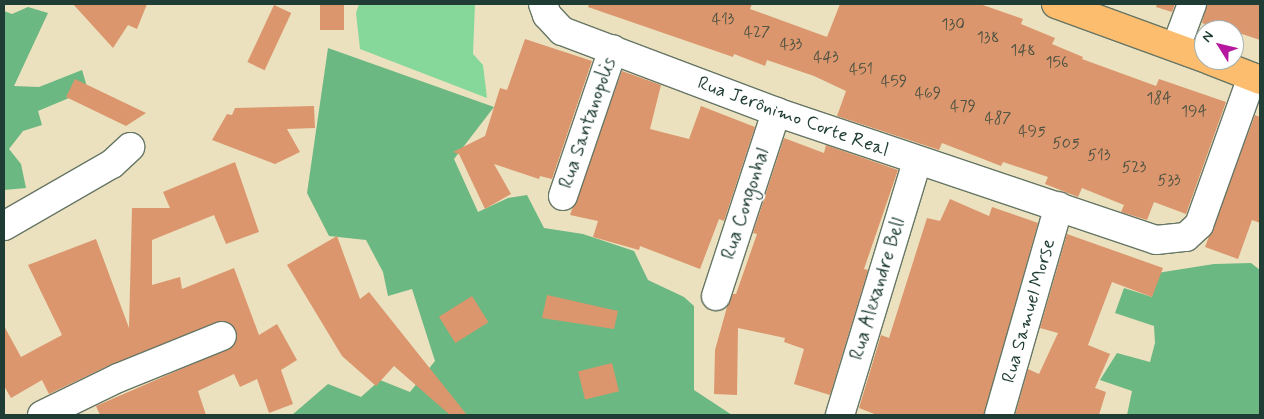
<!DOCTYPE html>
<html>
<head>
<meta charset="utf-8">
<style>
  body { margin:0 }
  #map { position:relative; width:1264px; height:419px; overflow:hidden; background:#ebe1bf; font-family:Mynerve,sans-serif }
  div>[style] { position:absolute }
  .green>* { inset:0; background:#86d89a }
  .forest>* { inset:0; background:#6cb882 }
  .building>* { inset:0; background:#db966d; transform-origin:0 0 }
  .roads { filter:drop-shadow(1px 0 #667665) drop-shadow(-1px 0 #667665) drop-shadow(0 1px #667665) drop-shadow(0 -1px #667665) }
  .minor>* { height:28px; margin:-14px; padding:0 14px; transform-origin:14px; border-radius:14px; background:#fff }
  .major>* { height:28px; margin:-14px; padding:0 14px; transform-origin:14px; border-radius:14px; background:#fcbd6e }
  span { translate:-50% -50%; white-space:nowrap; text-align:center; line-height:1.15; -webkit-text-stroke:4px #fff; paint-order:stroke }
  .number-label { font-size:16px; color:#4e5342 }
  .number-label span { -webkit-text-stroke-width:0 }
  .street-label { font-size:19px; color:#1f3d34 }
  .frame { position:absolute; inset:0; border:5px solid #1f3d34; pointer-events:none }
  .north { position:absolute; left:1194px; top:20px; width:50px; height:50px; box-sizing:border-box; background:#fff; border:1px solid #a5b1ae; border-radius:50%; rotate:306deg; font-size:14px; font-weight:700; line-height:20px; text-align:center; color:#1f3d34 }
  .north::after { content:''; display:block; margin:auto; width:18px; height:22px; background:#b5179e; clip-path:polygon(50% 0,100% 100%,50% 72%,0 100%) }
</style>
</head>
<body>
<div id="map">
  <div class="green">
    <i style="clip-path:polygon(359px 4px,475px 4px,473px 54px,483px 65px,487px 98px,360px 49px,356px 13px)"></i>
  </div>
  <div class="forest">
    <i style="clip-path:polygon(28px 7px,48px 13px,14px 86px,39px 87px,82px 70px,88px 90px,38px 111px,42px 125px,23px 131px,9px 149px,21px 164px,26px 188px,4px 190px,4px 11px,12px 14px)"></i>
    <i style="clip-path:polygon(328px 48px,494px 107px,454px 159px,478px 212px,508px 198px,527px 195px,544px 228px,583px 234px,634px 251px,648px 280px,684px 297px,694px 306px,694px 390px,732px 415px,292px 415px,328px 384px,361px 397px,380px 380px,410px 392px,435px 361px,412px 289px,388px 296px,383px 272px,366px 240px,329px 236px,307px 193px)"></i>
    <i style="clip-path:polygon(1251px 263px,1260px 270px,1260px 415px,1127px 415px,1132px 391px,1100px 380px,1117px 353px,1150px 362px,1155px 343px,1154px 326px,1115px 313px,1124px 288px,1152px 297px,1157px 273px,1214px 264px)"></i>
  </div>
  <div class="building">
    <i style="clip-path:polygon(73px 4px,147px 4px,137px 29px,128px 25px,113px 48px)"></i>
    <i style="left:320px;top:4px;width:24px;height:26px"></i>
    <i style="clip-path:polygon(589px 4px,752px 4px,750px 9px,827px 37px,840px 4px,980px 4px,1023px 19px,1021px 24px,1055px 38px,1052px 44px,1083px 57px,1082px 59px,1156px 86px,1159px 79px,1226px 102px,1186px 214px,1154px 202px,1147px 220px,1121px 212px,1124px 205px,1082px 188px,1078px 197px,1045px 184px,1048px 177px,1003px 162px,1001px 166px,942px 143px,939px 150px,837px 116px,846px 91px,814px 76px,767px 60px,765px 66px,734px 54px,733px 57px,588px 7px)"></i>
    <i style="clip-path:polygon(1157px 4px,1175px 4px,1172px 12px,1156px 7px)"></i>
    <i style="clip-path:polygon(1207px 4px,1260px 4px,1260px 40px,1239px 33px,1238px 36px,1234px 35px,1234px 30px,1221px 30px,1202px 23px)"></i>
    <i style="left:274px;top:5px;width:19px;height:63px;rotate:25deg"></i>
    <i style="clip-path:polygon(525px 39px,592px 61px,552px 179px,540px 176px,539px 179px,494px 164px,511px 194px,485px 209px,459px 154px,453px 152px,485px 136px,500px 88px,507px 90px)"></i>
    <i style="clip-path:polygon(622px 71px,661px 85px,650px 129px,689px 139px,701px 106px,755px 127px,724px 221px,719px 219px,700px 269px,640px 246px,639px 250px,593px 237px,598px 221px,570px 215px)"></i>
    <i style="clip-path:polygon(75px 79px,146px 113px,126px 126px,66px 97px)"></i>
    <i style="clip-path:polygon(314px 106px,315px 128px,287px 129px,300px 152px,275px 164px,212px 140px,227px 114px,232px 115px,235px 108px)"></i>
    <i style="clip-path:polygon(1255px 115px,1260px 117px,1260px 223px,1252px 220px,1238px 259px,1205px 247px)"></i>
    <i style="clip-path:polygon(784px 138px,824px 153px,826px 145px,898px 170px,864px 269px,868px 270px,830px 395px,794px 384px,804px 349px,784px 342px,785px 338px,738px 328px,737px 395px,714px 394px,715px 350px,727px 307px,733px 294px,736px 294px,757px 234px,753px 233px)"></i>
    <i style="clip-path:polygon(235px 162px,259px 232px,226px 244px,214px 215px,152px 240px,152px 285px,180px 277px,182px 289px,234px 268px,259px 335px,277px 324px,297px 360px,281px 370px,293px 404px,269px 413px,257px 379px,240px 387px,234px 374px,198px 391px,206px 415px,100px 415px,96px 406px,234px 346px,236px 330px,224px 321px,112px 364px,49px 394px,42px 380px,11px 398px,4px 386px,4px 326px,21px 357px,62px 335px,28px 265px,96px 239px,129px 328px,132px 208px,170px 208px,163px 192px)"></i>
    <i style="clip-path:polygon(950px 199px,989px 216px,992px 207px,1038px 223px,984px 415px,877px 415px,859px 408px,881px 335px,889px 338px,927px 218px,940px 221px)"></i>
    <i style="clip-path:polygon(1067px 234px,1163px 268px,1152px 297px,1112px 282px,1088px 345px,1110px 354px,1095px 388px,1106px 392px,1099px 415px,1015px 415px,1028px 369px,1039px 374px,1058px 333px,1040px 328px)"></i>
    <i style="clip-path:polygon(337px 236px,360px 299px,369px 292px,467px 415px,450px 415px,394px 366px,376px 386px,342px 356px,287px 265px)"></i>
    <i style="clip-path:polygon(547px 295px,618px 311px,614px 329px,542px 318px)"></i>
    <i style="left:472px;top:296px;width:31px;height:39px;rotate:58deg"></i>
    <i style="left:612px;top:363px;width:29px;height:35px;rotate:76deg"></i>
  </div>
  <div class="roads">
    <div class="minor">
      <i style="left:543px;top:4px;width:12px;rotate:70deg"></i>
      <i style="left:547px;top:15px;width:22px;rotate:47deg"></i>
      <i style="left:562px;top:31px;width:229px;rotate:20.7deg"></i>
      <i style="left:776px;top:112px;width:401px;rotate:18.6deg"></i>
      <i style="left:1156px;top:240px;width:30px;rotate:-6deg"></i>
      <i style="left:1186px;top:237px;width:18px;rotate:-43deg"></i>
      <i style="left:1199px;top:225px;width:157px;rotate:-70.3deg"></i>
      <i style="left:1176px;top:47px;width:46px;rotate:-69.6deg"></i>
      <i style="left:563px;top:196px;width:155px;rotate:-71.2deg"></i>
      <i style="left:4px;top:226px;width:125px;rotate:-29.9deg"></i>
      <i style="left:112px;top:164px;width:25px;rotate:-43deg"></i>
      <i style="left:716px;top:296px;width:194px;rotate:-71.9deg"></i>
      <i style="left:42px;top:415px;width:85px;rotate:-26deg"></i>
      <i style="left:118px;top:378px;width:112px;rotate:-22deg"></i>
      <i style="left:840px;top:415px;width:264px;rotate:-73.1deg"></i>
      <i style="left:999px;top:415px;width:217px;rotate:-74deg"></i>
    </div>
    <div class="major">
      <i style="left:1056px;top:4px;width:158px;rotate:20deg"></i>
      <i style="left:1209px;top:60px;width:55px;rotate:21.4deg"></i>
    </div>
  </div>
  <div class="number-label">
    <span style="left:723px;top:20px">413</span>
    <span style="left:953px;top:25px">130</span>
    <span style="left:757px;top:33px">427</span>
    <span style="left:988px;top:38px">138</span>
    <span style="left:791px;top:45px">433</span>
    <span style="left:1023px;top:51px">148</span>
    <span style="left:826px;top:58px">443</span>
    <span style="left:1057px;top:63px">156</span>
    <span style="left:861px;top:70px">451</span>
    <span style="left:894px;top:82px">459</span>
    <span style="left:928px;top:94px">469</span>
    <span style="left:1159px;top:99px">184</span>
    <span style="left:963px;top:107px">479</span>
    <span style="left:1194px;top:112px">194</span>
    <span style="left:998px;top:119px">487</span>
    <span style="left:1032px;top:132px">495</span>
    <span style="left:1066px;top:144px">505</span>
    <span style="left:1099px;top:156px">513</span>
    <span style="left:1134px;top:168px">523</span>
    <span style="left:1169px;top:181px">533</span>
  </div>
  <div class="street-label">
    <span style="left:793px;top:117px;rotate:20deg">Rua Jerônimo Corte Real</span>
    <span style="left:588px;top:123px;rotate:-71deg">Rua Santanopolis</span>
    <span style="left:746px;top:204px;rotate:-72deg">Rua Congonhal</span>
    <span style="left:878px;top:289px;rotate:-73deg">Rua Alexandre Bell</span>
    <span style="left:1029px;top:311px;rotate:-74deg">Rua Samuel Morse</span>
  </div>
  <div class="frame"></div>
  <div class="north">N</div>
</div>
</body>
</html>
